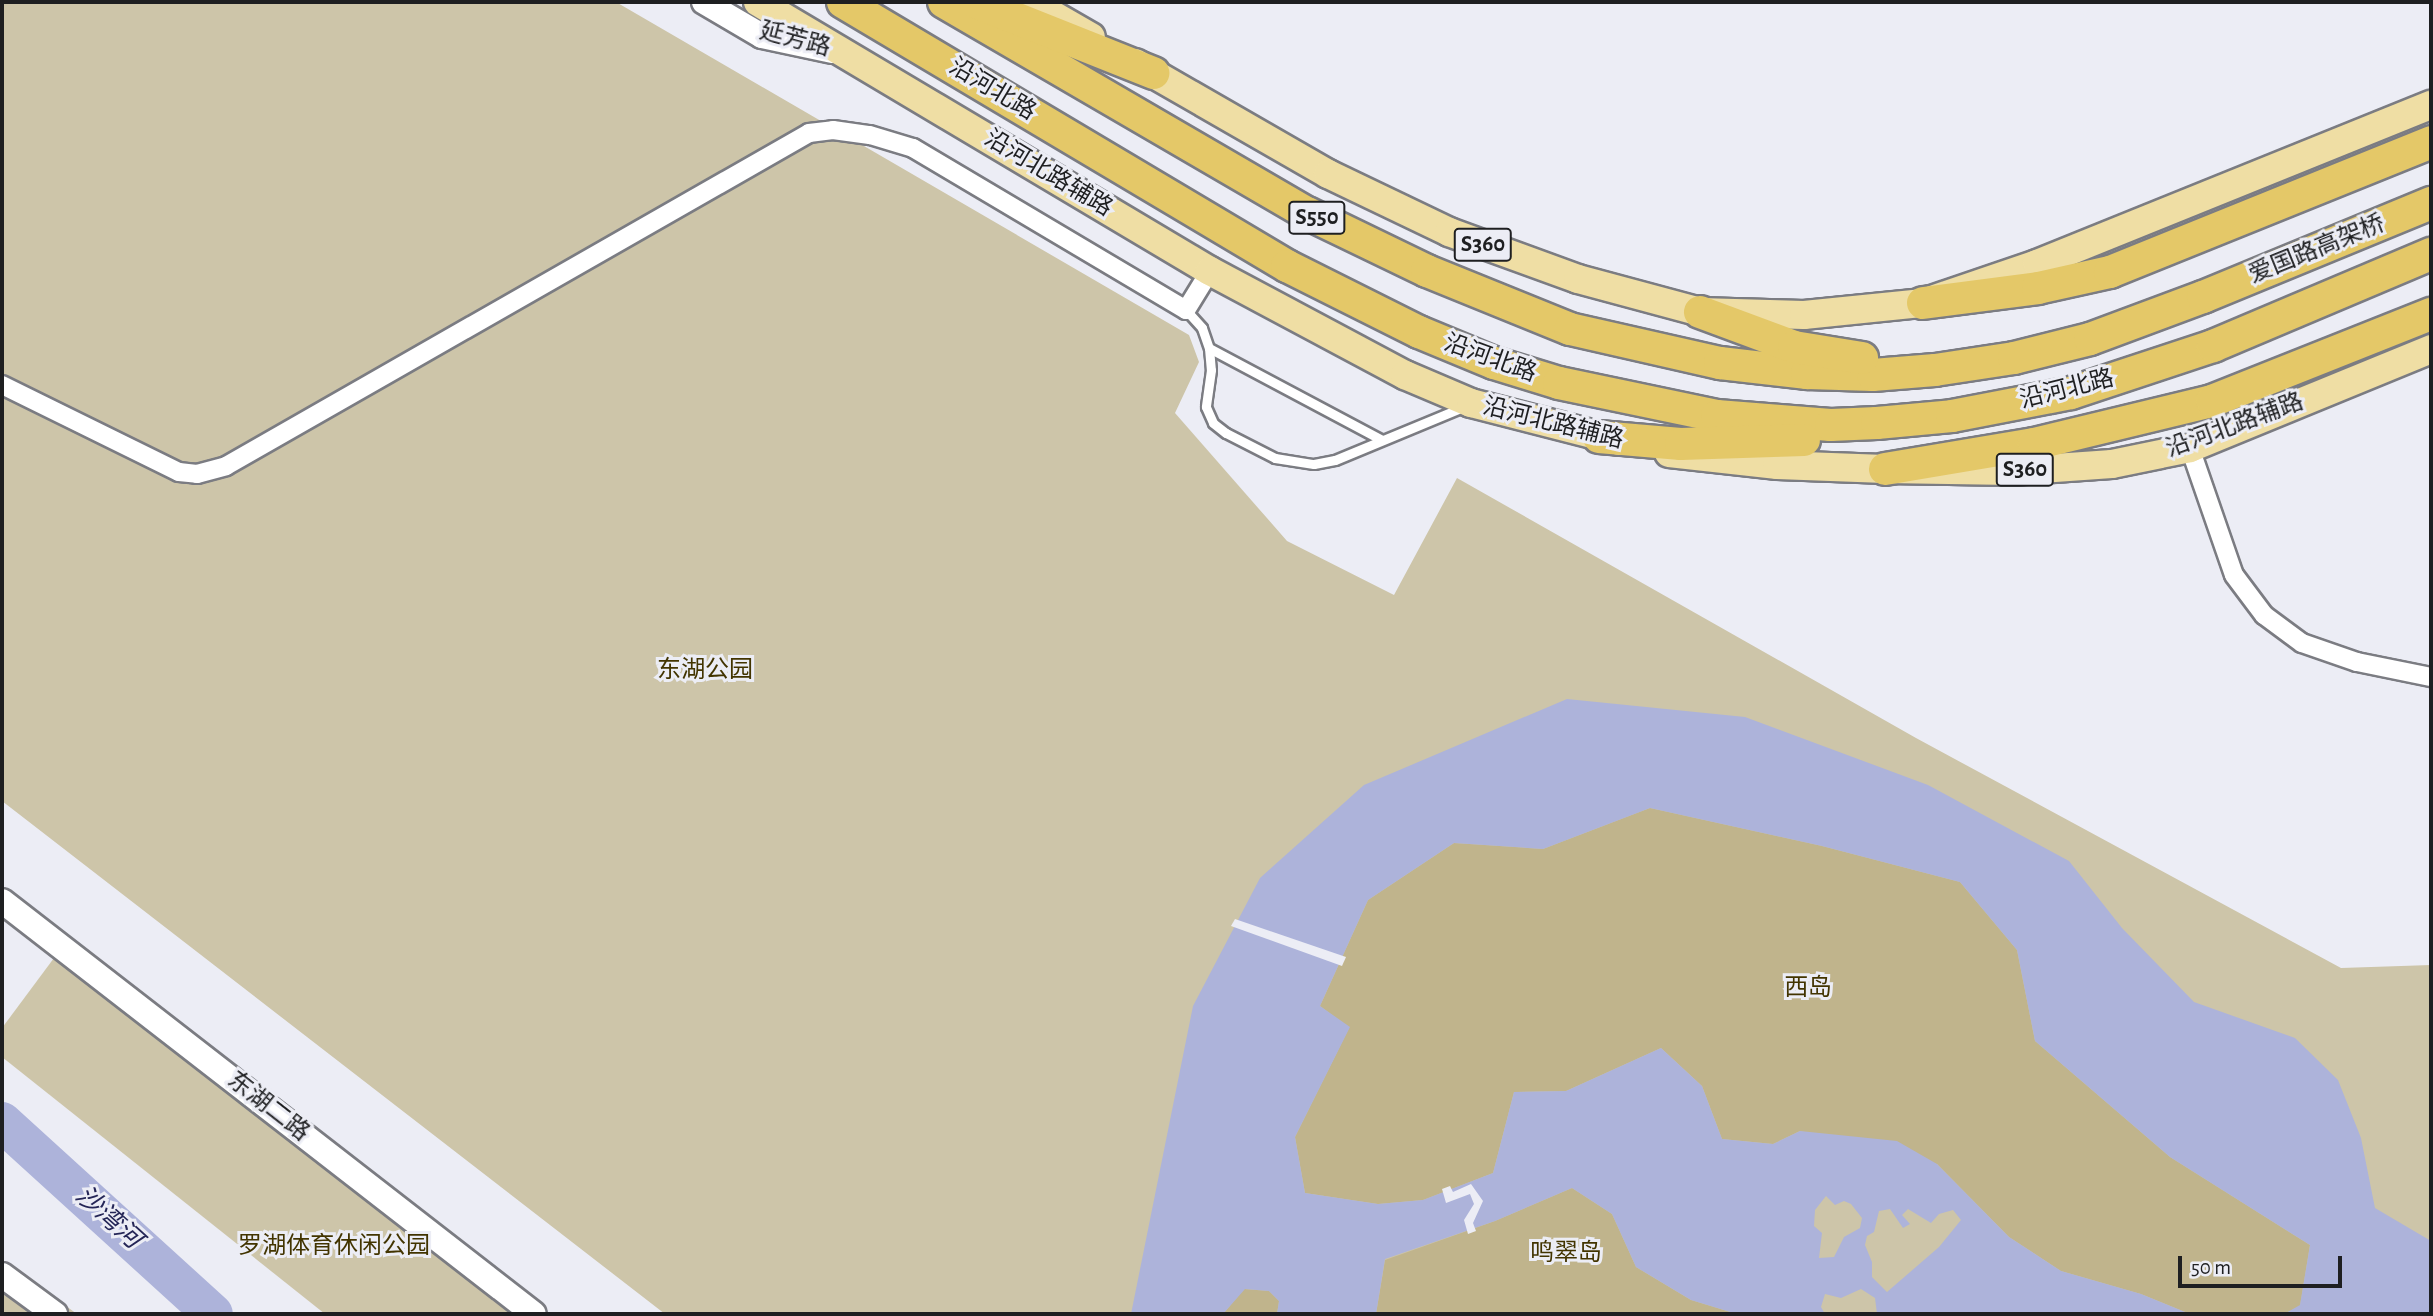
<!DOCTYPE html>
<html>
<head>
<meta charset="utf-8">
<style>
  body { margin:0 }
  #map { position:relative; width:2433px; height:1316px; overflow:hidden; background:#ecedf5; font-family:"Alegreya Sans","Noto Sans SC",sans-serif }
  div>[style] { position:absolute }
  .green>* { inset:0; background:#cdc5a9 }
  .forest>* { inset:0; background:#c0b48c }
  .water>* { inset:0; background:#adb3da }
  .pier>* { inset:0; background:#ecedf5 }
  .river>* { height:40px; margin:-20px; padding:0 20px; transform-origin:20px; border-radius:20px; background:#adb3da }
  .roads { filter:drop-shadow(2px 0 #7b7c82) drop-shadow(-2px 0 #7b7c82) drop-shadow(0 2px #7b7c82) drop-shadow(0 -2px #7b7c82) }
  .lane>* { height:9px; margin:-4.5px; padding:0 4.5px; transform-origin:4.5px; border-radius:4.5px; background:#fff }
  .street>* { height:18px; margin:-9px; padding:0 9px; transform-origin:9px; border-radius:9px; background:#fff }
  .secondary>* { height:24px; margin:-12px; padding:0 12px; transform-origin:12px; border-radius:12px; background:#fff }
  .primary>* { height:28px; margin:-14px; padding:0 14px; transform-origin:14px; border-radius:14px; background:#efdea4 }
  .highway>* { height:32px; margin:-16px; padding:0 16px; transform-origin:16px; border-radius:16px; background:#e4c868 }
  span { translate:-50% -50%; white-space:nowrap; text-align:center; line-height:1.15; -webkit-text-stroke:6px #ecedf5; paint-order:stroke }
  .shield-label span { padding:2px 5px; background:#ecedf5; border:2px solid; border-radius:5px; -webkit-text-stroke-width:0 }
  .shield-label { font-size:23px; color:#1e1f21; font-weight:700 }
  .street-label { font-size:24px; color:#1e1f21 }
  .park-label { font-size:24px; color:#423400 }
  .water-label { font-size:26px; color:#252657; font-style:italic }
  .frame { position:absolute; inset:0; border:4px solid #1e1f21; pointer-events:none }
  .scale { position:absolute; left:2178px; top:1256px; width:164px; height:32px; box-sizing:border-box; border:4px solid #1e1f21; border-top:0; padding-left:9px; font-size:21px; line-height:24px; white-space:nowrap; color:#1e1f21; -webkit-text-stroke:5px #ecedf5; paint-order:stroke }
</style>
</head>
<body>
<div id="map">
  <div class="green">
    <i style="clip-path:polygon(2px 2px,616px 2px,1189px 335px,1199px 362px,1175px 413px,1287px 541px,1394px 595px,1457px 478px,1916px 738px,2341px 968px,2431px 965px,2431px 1314px,665px 1314px,2px 801px)"></i>
    <i style="clip-path:polygon(54px 958px,517px 1314px,325px 1314px,2px 1057px,2px 1028px)"></i>
    <i style="clip-path:polygon(2px 1260px,77px 1314px,2px 1314px)"></i>
  </div>
  <div class="forest">
    <i style="clip-path:polygon(1650px 808px,1822px 846px,1960px 882px,2017px 950px,2035px 1041px,2170px 1157px,2310px 1245px,2300px 1306px,2284px 1314px,2190px 1314px,2141px 1294px,2061px 1271px,2009px 1237px,1937px 1164px,1800px 1131px,1773px 1144px,1722px 1139px,1702px 1086px,1661px 1048px,1566px 1091px,1514px 1092px,1493px 1173px,1423px 1200px,1378px 1204px,1305px 1193px,1295px 1137px,1349px 1028px,1320px 1006px,1368px 900px,1454px 843px,1543px 849px)"></i>
    <i style="clip-path:polygon(1572px 1188px,1612px 1214px,1636px 1267px,1691px 1300px,1737px 1314px,1376px 1314px,1385px 1260px,1495px 1221px)"></i>
    <i style="clip-path:polygon(1244px 1289px,1269px 1291px,1279px 1301px,1277px 1314px,1223px 1314px)"></i>
  </div>
  <div class="water">
    <i style="clip-path:polygon(evenodd,1567px 699px,1745px 717px,1928px 785px,2069px 861px,2122px 928px,2194px 1002px,2295px 1038px,2338px 1080px,2361px 1138px,2375px 1208px,2431px 1241px,2431px 1314px,2284px 1314px,2300px 1305px,2310px 1245px,2170px 1157px,2035px 1041px,2017px 950px,1960px 882px,1822px 846px,1650px 808px,1543px 849px,1454px 843px,1368px 900px,1320px 1006px,1350px 1027px,1295px 1137px,1305px 1193px,1378px 1204px,1423px 1200px,1493px 1173px,1514px 1092px,1566px 1091px,1661px 1048px,1702px 1086px,1722px 1139px,1773px 1144px,1800px 1131px,1897px 1141px,1937px 1164px,2009px 1237px,2061px 1271px,2141px 1294px,2190px 1314px,1877px 1314px,1875px 1298px,1861px 1289px,1841px 1298px,1825px 1294px,1821px 1307px,1825px 1314px,1737px 1314px,1691px 1300px,1636px 1267px,1612px 1214px,1572px 1188px,1495px 1221px,1385px 1259px,1376px 1314px,1277px 1314px,1279px 1301px,1269px 1291px,1245px 1289px,1223px 1314px,1131px 1314px,1193px 1006px,1260px 878px,1364px 785px,1567px 699px,1826px 1196px,1835px 1205px,1844px 1201px,1851px 1204px,1862px 1218px,1860px 1228px,1844px 1237px,1834px 1257px,1819px 1258px,1822px 1233px,1814px 1226px,1815px 1210px,1826px 1196px,1567px 699px,1890px 1209px,1903px 1228px,1910px 1224px,1902px 1215px,1908px 1209px,1931px 1223px,1939px 1214px,1953px 1210px,1961px 1220px,1939px 1247px,1887px 1292px,1872px 1277px,1872px 1262px,1865px 1245px,1867px 1236px,1874px 1232px,1879px 1211px,1890px 1209px)"></i>
  </div>
  <div class="pier">
    <i style="clip-path:polygon(1235px 919px,1346px 957px,1342px 966px,1231px 926px)"></i>
    <i style="clip-path:polygon(1471px 1184px,1483px 1201px,1473px 1223px,1476px 1231px,1468px 1234px,1464px 1220px,1474px 1204px,1470px 1194px,1446px 1203px,1442px 1189px,1450px 1186px,1453px 1192px)"></i>
  </div>
  <div class="river">
    <i style="left:2px;top:1122px;width:285px;rotate:42.3deg"></i>
  </div>
  <div class="roads">
    <div class="lane">
      <i style="left:1186px;top:310px;width:24px;rotate:48deg"></i>
      <i style="left:1202px;top:328px;width:21px;rotate:71deg"></i>
      <i style="left:1209px;top:348px;width:22px;rotate:85deg"></i>
      <i style="left:1211px;top:370px;width:37px;rotate:98deg"></i>
      <i style="left:1206px;top:407px;width:17px;rotate:66deg"></i>
      <i style="left:1213px;top:423px;width:16px;rotate:38deg"></i>
      <i style="left:1226px;top:433px;width:55px;rotate:27deg"></i>
      <i style="left:1275px;top:458px;width:39px;rotate:9deg"></i>
      <i style="left:1314px;top:464px;width:21px;rotate:-11deg"></i>
      <i style="left:1335px;top:460px;width:139px;rotate:-22.5deg"></i>
      <i style="left:1209px;top:348px;width:196px;rotate:28deg"></i>
    </div>
    <div class="street">
      <i style="left:2px;top:385px;width:197px;rotate:26.2deg"></i>
      <i style="left:179px;top:472px;width:18px;rotate:6deg"></i>
      <i style="left:197px;top:474px;width:30px;rotate:-15deg"></i>
      <i style="left:226px;top:466px;width:671px;rotate:-29.73deg"></i>
      <i style="left:809px;top:133px;width:24px;rotate:-7deg"></i>
      <i style="left:833px;top:130px;width:37px;rotate:8deg"></i>
      <i style="left:870px;top:135px;width:45px;rotate:16.8deg"></i>
      <i style="left:913px;top:148px;width:317px;rotate:30.7deg"></i>
      <i style="left:1186px;top:310px;width:46px;rotate:-58.4deg"></i>
      <i style="left:2190px;top:448px;width:134px;rotate:70.9deg"></i>
      <i style="left:2234px;top:575px;width:50px;rotate:53.1deg"></i>
      <i style="left:2264px;top:615px;width:47px;rotate:36.4deg"></i>
      <i style="left:2302px;top:643px;width:58px;rotate:19.1deg"></i>
      <i style="left:2357px;top:662px;width:76px;rotate:11.5deg"></i>
    </div>
    <div class="secondary">
      <i style="left:704px;top:2px;width:67px;rotate:30.4deg"></i>
      <i style="left:762px;top:36px;width:72px;rotate:12.1deg"></i>
      <i style="left:2px;top:901px;width:673px;rotate:37.82deg"></i>
      <i style="left:2px;top:1275px;width:66px;rotate:36.3deg"></i>
    </div>
    <div class="primary">
      <i style="left:758px;top:2px;width:526px;rotate:30.76deg"></i>
      <i style="left:1210px;top:271px;width:221px;rotate:28.1deg"></i>
      <i style="left:1405px;top:375px;width:72px;rotate:23deg"></i>
      <i style="left:1471px;top:403px;width:153px;rotate:14.4deg"></i>
      <i style="left:1030px;top:2px;width:70px;rotate:29.8deg"></i>
      <i style="left:1135px;top:63px;width:223px;rotate:29.9deg"></i>
      <i style="left:1328px;top:174px;width:134px;rotate:25.6deg"></i>
      <i style="left:1449px;top:232px;width:137px;rotate:20deg"></i>
      <i style="left:1578px;top:279px;width:126px;rotate:15.1deg"></i>
      <i style="left:1700px;top:312px;width:104px;rotate:1.7deg"></i>
      <i style="left:1804px;top:315px;width:120px;rotate:-5.8deg"></i>
      <i style="left:1923px;top:303px;width:120px;rotate:-18.9deg"></i>
      <i style="left:2037px;top:264px;width:425px;rotate:-22deg"></i>
      <i style="left:1669px;top:453px;width:109px;rotate:6.3deg"></i>
      <i style="left:1777px;top:465px;width:108px;rotate:2.1deg"></i>
      <i style="left:1885px;top:469px;width:127px;rotate:0.9deg"></i>
      <i style="left:2012px;top:471px;width:100px;rotate:-4deg"></i>
      <i style="left:2112px;top:464px;width:80px;rotate:-11.6deg"></i>
      <i style="left:2190px;top:448px;width:261px;rotate:-22.3deg"></i>
    </div>
    <div class="highway">
      <i style="left:843px;top:2px;width:517px;rotate:30.74deg"></i>
      <i style="left:1287px;top:266px;width:148px;rotate:26.6deg"></i>
      <i style="left:1419px;top:332px;width:81px;rotate:22.5deg"></i>
      <i style="left:1494px;top:363px;width:68px;rotate:17.1deg"></i>
      <i style="left:1559px;top:383px;width:161px;rotate:11.8deg"></i>
      <i style="left:1717px;top:416px;width:114px;rotate:4.5deg"></i>
      <i style="left:1831px;top:425px;width:46px;rotate:-2.5deg"></i>
      <i style="left:1877px;top:423px;width:75px;rotate:-5.3deg"></i>
      <i style="left:1952px;top:416px;width:121px;rotate:-10.9deg"></i>
      <i style="left:2071px;top:393px;width:150px;rotate:-18.3deg"></i>
      <i style="left:2213px;top:346px;width:237px;rotate:-22.9deg"></i>
      <i style="left:944px;top:2px;width:420px;rotate:30.2deg"></i>
      <i style="left:1307px;top:213px;width:133px;rotate:25.8deg"></i>
      <i style="left:1427px;top:271px;width:154px;rotate:22.1deg"></i>
      <i style="left:1570px;top:329px;width:154px;rotate:12.8deg"></i>
      <i style="left:1720px;top:363px;width:88px;rotate:6.6deg"></i>
      <i style="left:1807px;top:373px;width:66px;rotate:1.7deg"></i>
      <i style="left:1873px;top:375px;width:62px;rotate:-4.6deg"></i>
      <i style="left:1935px;top:370px;width:80px;rotate:-8.6deg"></i>
      <i style="left:2014px;top:358px;width:78px;rotate:-14deg"></i>
      <i style="left:2090px;top:339px;width:121px;rotate:-20.4deg"></i>
      <i style="left:2203px;top:297px;width:247px;rotate:-22.4deg"></i>
      <i style="left:975px;top:2px;width:192px;rotate:21.7deg"></i>
      <i style="left:1923px;top:303px;width:116px;rotate:-7.4deg"></i>
      <i style="left:2038px;top:288px;width:74px;rotate:-12.5deg"></i>
      <i style="left:2110px;top:272px;width:346px;rotate:-22deg"></i>
      <i style="left:1700px;top:312px;width:100px;rotate:20.4deg"></i>
      <i style="left:1794px;top:347px;width:69px;rotate:9.2deg"></i>
      <i style="left:1599px;top:437px;width:82px;rotate:4.9deg"></i>
      <i style="left:1681px;top:444px;width:123px;rotate:-1.9deg"></i>
      <i style="left:1885px;top:469px;width:151px;rotate:-9.5deg"></i>
      <i style="left:2034px;top:444px;width:183px;rotate:-13.6deg"></i>
      <i style="left:2212px;top:401px;width:236px;rotate:-21.7deg"></i>
    </div>
  </div>
  <div class="shield-label">
    <span style="left:1317px;top:218px">S550</span>
    <span style="left:1483px;top:245px">S360</span>
    <span style="left:2025px;top:470px">S360</span>
  </div>
  <div class="street-label">
    <span style="left:795px;top:40px;rotate:15deg">延芳路</span>
    <span style="left:992px;top:90px;rotate:31deg">沿河北路</span>
    <span style="left:1048px;top:174px;rotate:31deg">沿河北路辅路</span>
    <span style="left:2317px;top:250px;rotate:-22deg">爱国路高架桥</span>
    <span style="left:1490px;top:359px;rotate:20deg">沿河北路</span>
    <span style="left:2067px;top:390px;rotate:-14deg">沿河北路</span>
    <span style="left:1553px;top:424px;rotate:14deg">沿河北路辅路</span>
    <span style="left:2235px;top:426px;rotate:-20deg">沿河北路辅路</span>
    <span style="left:268px;top:1107px;rotate:38deg">东湖二路</span>
  </div>
  <div class="park-label">
    <span style="left:705px;top:671px">东湖公园</span>
    <span style="left:1808px;top:989px">西岛</span>
    <span style="left:334px;top:1247px">罗湖体育休闲公园</span>
    <span style="left:1566px;top:1254px">鸣翠岛</span>
  </div>
  <div class="water-label">
    <span style="left:108px;top:1218px;rotate:42deg">沙湾河</span>
  </div>
  <div class="frame"></div>
  <div class="scale">50 m</div>
</div>
</body>
</html>
